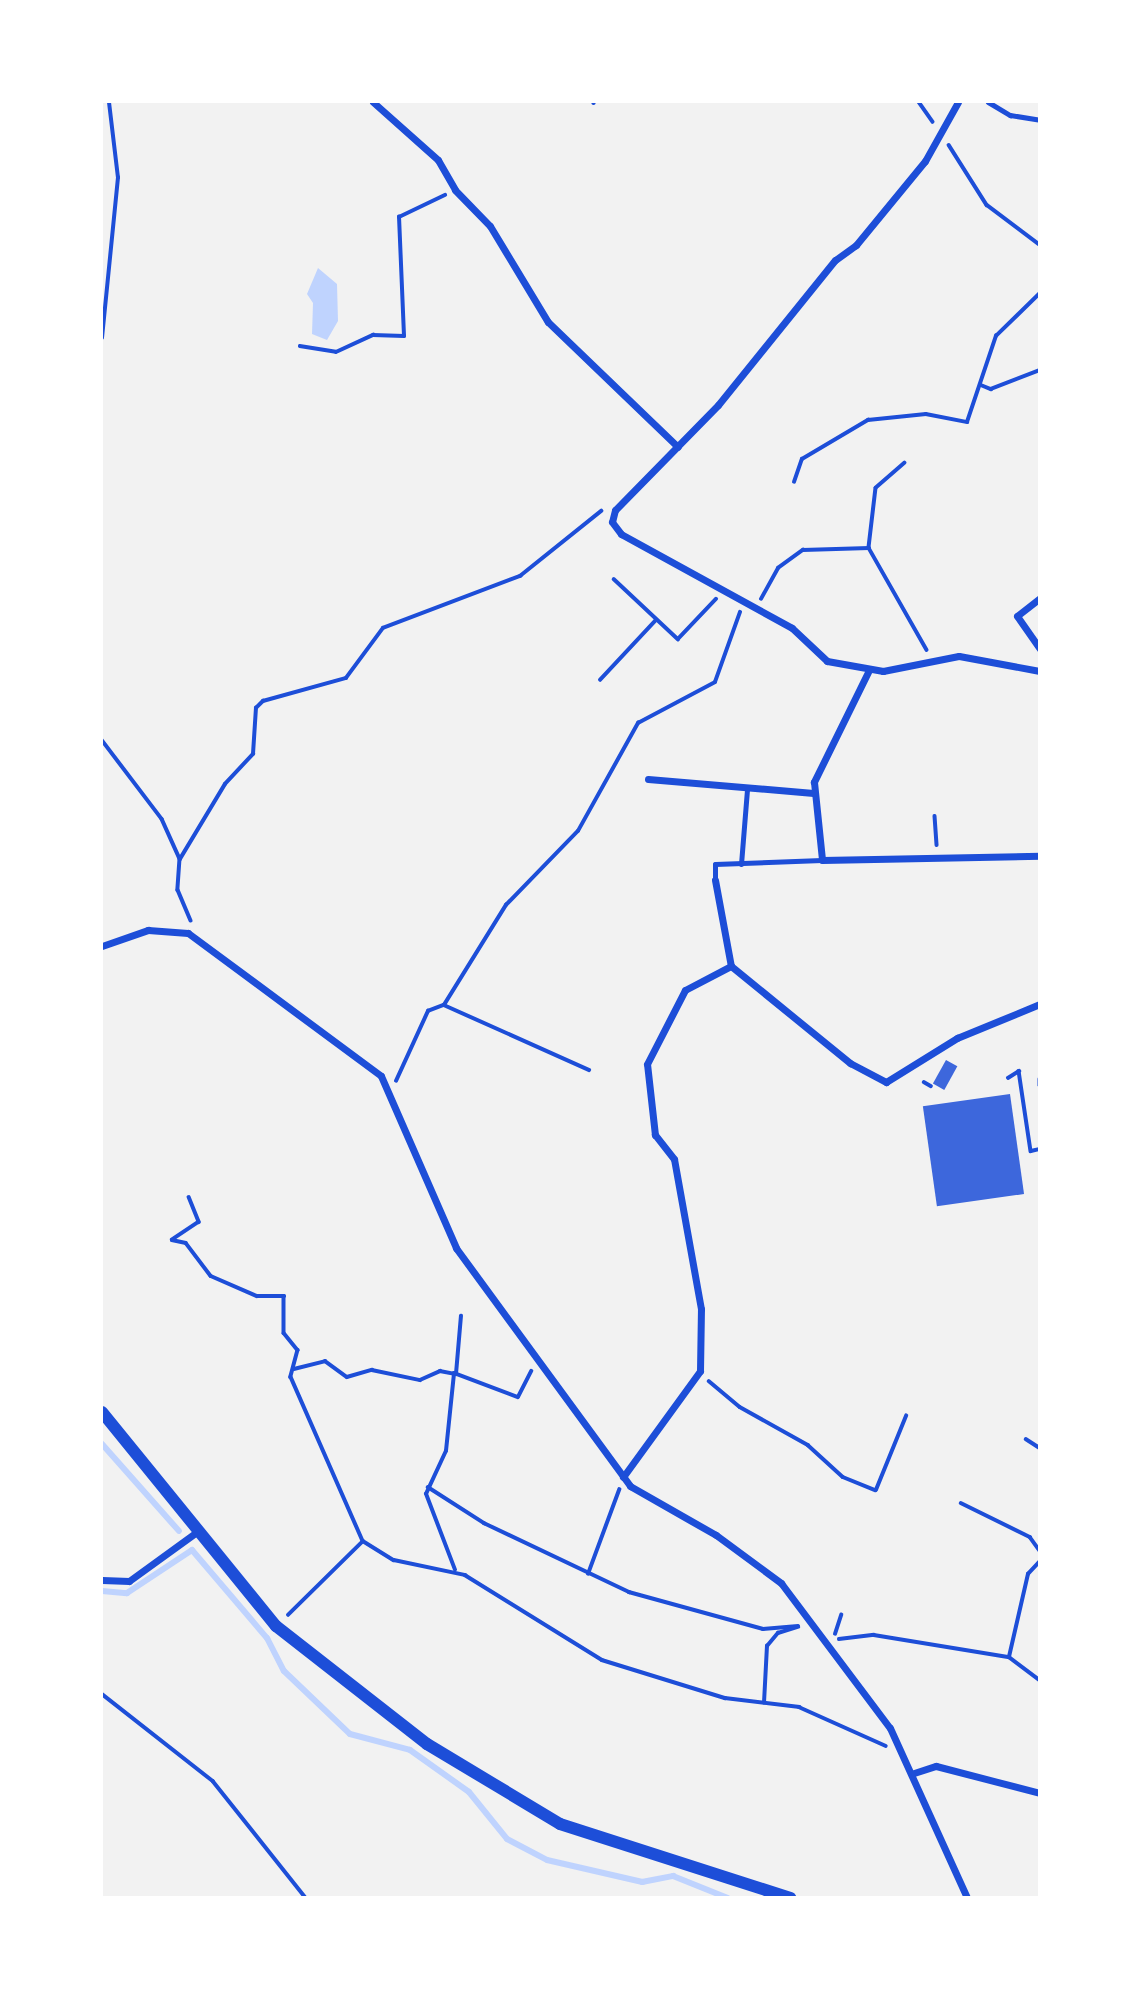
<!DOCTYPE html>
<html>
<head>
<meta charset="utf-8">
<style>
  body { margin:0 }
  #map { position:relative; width:1141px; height:1999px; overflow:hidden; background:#f2f2f2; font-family:Quicksand,sans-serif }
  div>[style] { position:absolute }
  .water>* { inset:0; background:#bfd3fe }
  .stream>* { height:6px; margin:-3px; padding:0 3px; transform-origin:3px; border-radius:3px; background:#bfd3fe }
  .building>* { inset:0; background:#3d67dc; transform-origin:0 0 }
  .path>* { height:3.5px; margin:-1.75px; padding:0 1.75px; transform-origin:1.75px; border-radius:1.75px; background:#1d4ed8 }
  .service>* { height:5px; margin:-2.5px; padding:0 2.5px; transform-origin:2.5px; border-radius:2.5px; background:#1d4ed8 }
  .minor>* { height:7px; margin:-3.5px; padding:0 3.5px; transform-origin:3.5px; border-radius:3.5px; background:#1d4ed8 }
  .tertiary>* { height:12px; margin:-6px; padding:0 6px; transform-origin:6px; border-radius:6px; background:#1d4ed8 }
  span { translate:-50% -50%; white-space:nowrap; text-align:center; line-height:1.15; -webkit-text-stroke:7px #fff; paint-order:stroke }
  .frame { position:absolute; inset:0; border:103px solid #fff; pointer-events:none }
</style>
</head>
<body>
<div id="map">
  <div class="water">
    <i style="clip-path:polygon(318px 268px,337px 284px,338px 321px,327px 340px,312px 334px,313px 303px,307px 294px)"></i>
  </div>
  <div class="stream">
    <i style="left:102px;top:1444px;width:116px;rotate:48.5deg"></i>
    <i style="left:102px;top:1591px;width:25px;rotate:5deg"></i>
    <i style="left:127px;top:1593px;width:78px;rotate:-33.5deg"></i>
    <i style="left:192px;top:1550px;width:116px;rotate:49.6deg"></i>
    <i style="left:267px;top:1638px;width:37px;rotate:63deg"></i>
    <i style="left:284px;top:1671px;width:91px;rotate:43.7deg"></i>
    <i style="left:350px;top:1734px;width:62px;rotate:14.9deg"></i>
    <i style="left:410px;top:1750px;width:72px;rotate:35.4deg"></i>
    <i style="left:469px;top:1792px;width:60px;rotate:51deg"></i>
    <i style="left:507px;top:1839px;width:45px;rotate:27.7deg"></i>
    <i style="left:547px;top:1860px;width:98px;rotate:13deg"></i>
    <i style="left:642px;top:1882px;width:32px;rotate:-11deg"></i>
    <i style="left:673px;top:1876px;width:59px;rotate:21.8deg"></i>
  </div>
  <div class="building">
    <i style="left:946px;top:1060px;width:13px;height:27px;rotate:29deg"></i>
    <i style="left:1010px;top:1094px;width:101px;height:88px;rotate:82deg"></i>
  </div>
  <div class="path">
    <i style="left:594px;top:102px;width:1px;rotate:90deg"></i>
    <i style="left:919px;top:102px;width:24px;rotate:55deg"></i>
    <i style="left:949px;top:145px;width:71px;rotate:57.7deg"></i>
    <i style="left:987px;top:205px;width:66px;rotate:37deg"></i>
    <i style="left:102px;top:338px;width:161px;rotate:-84.3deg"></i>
    <i style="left:118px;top:178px;width:77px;rotate:-96.8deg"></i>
    <i style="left:300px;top:346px;width:36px;rotate:9deg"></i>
    <i style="left:336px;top:352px;width:41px;rotate:-24.7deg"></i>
    <i style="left:373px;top:335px;width:31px;rotate:2deg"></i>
    <i style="left:404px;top:336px;width:119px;rotate:-92.4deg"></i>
    <i style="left:399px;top:217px;width:51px;rotate:-25.6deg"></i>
    <i style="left:981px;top:385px;width:11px;rotate:22deg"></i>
    <i style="left:991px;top:389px;width:53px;rotate:-21.2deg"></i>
    <i style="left:905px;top:463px;width:38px;rotate:139deg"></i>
    <i style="left:876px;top:488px;width:60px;rotate:96.7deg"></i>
    <i style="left:869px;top:548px;width:117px;rotate:60.4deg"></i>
    <i style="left:794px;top:482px;width:24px;rotate:-71deg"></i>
    <i style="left:802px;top:459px;width:77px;rotate:-30.6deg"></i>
    <i style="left:868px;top:420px;width:58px;rotate:-5.9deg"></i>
    <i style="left:926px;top:414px;width:42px;rotate:11deg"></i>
    <i style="left:967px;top:422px;width:91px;rotate:-71.4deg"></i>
    <i style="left:996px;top:336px;width:62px;rotate:-44.3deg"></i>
    <i style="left:614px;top:579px;width:88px;rotate:43.2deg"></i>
    <i style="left:678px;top:639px;width:55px;rotate:-46.5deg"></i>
    <i style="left:761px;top:599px;width:35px;rotate:-61deg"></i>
    <i style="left:778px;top:568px;width:31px;rotate:-36deg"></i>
    <i style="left:803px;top:550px;width:66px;rotate:-1.7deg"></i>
    <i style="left:600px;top:680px;width:82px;rotate:-47deg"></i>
    <i style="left:102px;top:740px;width:99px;rotate:52.8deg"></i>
    <i style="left:162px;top:819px;width:44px;rotate:65.8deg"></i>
    <i style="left:180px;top:859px;width:31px;rotate:94deg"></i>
    <i style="left:178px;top:890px;width:33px;rotate:67deg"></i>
    <i style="left:935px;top:816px;width:29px;rotate:86deg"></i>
    <i style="left:180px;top:859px;width:87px;rotate:-59deg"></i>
    <i style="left:225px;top:784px;width:41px;rotate:-47deg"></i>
    <i style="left:253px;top:754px;width:46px;rotate:-86.3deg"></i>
    <i style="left:256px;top:708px;width:10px;rotate:-45deg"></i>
    <i style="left:263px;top:701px;width:86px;rotate:-15.5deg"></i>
    <i style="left:346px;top:678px;width:62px;rotate:-53.5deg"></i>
    <i style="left:383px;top:628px;width:147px;rotate:-20.8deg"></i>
    <i style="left:520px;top:576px;width:104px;rotate:-38.7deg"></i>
    <i style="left:444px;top:1005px;width:159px;rotate:24.1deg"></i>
    <i style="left:1008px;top:1078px;width:13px;rotate:-32deg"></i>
    <i style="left:1019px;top:1071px;width:81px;rotate:81.5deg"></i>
    <i style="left:1031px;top:1151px;width:9px;rotate:-13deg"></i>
    <i style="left:1040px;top:1079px;width:6px;rotate:90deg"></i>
    <i style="left:396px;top:1081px;width:77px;rotate:-65.4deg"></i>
    <i style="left:428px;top:1011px;width:17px;rotate:-21deg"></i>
    <i style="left:444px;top:1005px;width:118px;rotate:-58.2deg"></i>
    <i style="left:506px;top:905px;width:103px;rotate:-45.8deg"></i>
    <i style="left:578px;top:831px;width:124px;rotate:-60.9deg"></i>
    <i style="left:638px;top:723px;width:87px;rotate:-28deg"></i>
    <i style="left:715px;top:682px;width:74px;rotate:-70.3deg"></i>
    <i style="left:924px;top:1082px;width:8px;rotate:30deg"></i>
    <i style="left:189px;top:1197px;width:27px;rotate:68deg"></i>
    <i style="left:199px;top:1222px;width:32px;rotate:146deg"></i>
    <i style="left:172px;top:1240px;width:14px;rotate:12deg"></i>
    <i style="left:186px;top:1243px;width:41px;rotate:52.9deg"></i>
    <i style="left:211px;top:1276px;width:50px;rotate:23.5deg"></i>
    <i style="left:257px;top:1296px;width:27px"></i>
    <i style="left:284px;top:1296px;width:37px;rotate:90deg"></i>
    <i style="left:284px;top:1333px;width:22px;rotate:51deg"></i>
    <i style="left:298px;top:1350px;width:28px;rotate:105deg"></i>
    <i style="left:291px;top:1377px;width:179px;rotate:66.3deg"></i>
    <i style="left:363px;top:1541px;width:36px;rotate:32deg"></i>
    <i style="left:394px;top:1560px;width:73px;rotate:11.9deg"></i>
    <i style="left:465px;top:1575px;width:161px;rotate:31.8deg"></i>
    <i style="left:602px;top:1660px;width:129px;rotate:17.2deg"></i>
    <i style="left:725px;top:1698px;width:75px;rotate:6.9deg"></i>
    <i style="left:799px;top:1707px;width:95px;rotate:24.1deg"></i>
    <i style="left:294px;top:1369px;width:32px;rotate:-14deg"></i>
    <i style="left:325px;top:1361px;width:27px;rotate:36deg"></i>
    <i style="left:347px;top:1377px;width:26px;rotate:-16deg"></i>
    <i style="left:372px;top:1370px;width:49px;rotate:11.8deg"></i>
    <i style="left:420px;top:1380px;width:22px;rotate:-24deg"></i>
    <i style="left:440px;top:1371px;width:16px;rotate:11deg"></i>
    <i style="left:456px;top:1374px;width:58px;rotate:-85.1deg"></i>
    <i style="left:709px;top:1381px;width:40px;rotate:40deg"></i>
    <i style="left:740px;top:1407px;width:78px;rotate:29.2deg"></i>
    <i style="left:808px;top:1445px;width:47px;rotate:42.4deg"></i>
    <i style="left:843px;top:1477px;width:35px;rotate:22deg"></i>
    <i style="left:876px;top:1490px;width:80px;rotate:-67.9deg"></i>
    <i style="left:1026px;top:1439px;width:17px;rotate:33deg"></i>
    <i style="left:428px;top:1487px;width:67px;rotate:32.7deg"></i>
    <i style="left:484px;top:1523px;width:161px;rotate:25.4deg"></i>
    <i style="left:629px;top:1592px;width:139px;rotate:15.4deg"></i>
    <i style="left:763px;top:1629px;width:35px;rotate:-5deg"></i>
    <i style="left:961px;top:1503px;width:77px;rotate:26.2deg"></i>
    <i style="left:1030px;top:1537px;width:17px;rotate:54deg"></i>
    <i style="left:455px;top:1570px;width:81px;rotate:-110.9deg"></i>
    <i style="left:426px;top:1494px;width:47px;rotate:-65.1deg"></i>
    <i style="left:446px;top:1451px;width:78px;rotate:-84.1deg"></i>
    <i style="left:454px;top:1373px;width:68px;rotate:20.6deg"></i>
    <i style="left:518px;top:1397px;width:29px;rotate:-63deg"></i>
    <i style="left:588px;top:1574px;width:90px;rotate:-69.7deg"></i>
    <i style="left:288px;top:1615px;width:105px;rotate:-44.6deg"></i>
    <i style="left:835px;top:1634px;width:20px;rotate:-72deg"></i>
    <i style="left:839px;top:1639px;width:35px;rotate:-7deg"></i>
    <i style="left:874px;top:1635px;width:137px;rotate:9.3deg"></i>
    <i style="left:1009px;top:1657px;width:39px;rotate:37deg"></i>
    <i style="left:1009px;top:1657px;width:85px;rotate:-77.1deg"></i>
    <i style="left:1028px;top:1574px;width:18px;rotate:-47deg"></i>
    <i style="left:102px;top:1694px;width:141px;rotate:38.1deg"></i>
    <i style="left:213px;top:1781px;width:149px;rotate:51.5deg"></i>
    <i style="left:764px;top:1703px;width:57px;rotate:-87deg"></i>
    <i style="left:767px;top:1646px;width:17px;rotate:-50deg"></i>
    <i style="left:778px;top:1633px;width:21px;rotate:-17deg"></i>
  </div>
  <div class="service">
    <i style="left:988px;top:102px;width:26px;rotate:31deg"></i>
    <i style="left:1010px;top:115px;width:30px;rotate:9deg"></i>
    <i style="left:741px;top:864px;width:74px;rotate:-85.4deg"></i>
    <i style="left:715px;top:880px;width:16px;rotate:-90deg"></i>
    <i style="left:715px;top:864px;width:107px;rotate:-2.1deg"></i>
  </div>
  <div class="minor">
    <i style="left:373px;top:102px;width:87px;rotate:41.7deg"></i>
    <i style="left:438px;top:160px;width:34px;rotate:60deg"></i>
    <i style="left:455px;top:190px;width:50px;rotate:45.8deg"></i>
    <i style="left:490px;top:226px;width:112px;rotate:58.9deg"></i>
    <i style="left:548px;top:322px;width:180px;rotate:43.9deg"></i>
    <i style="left:958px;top:102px;width:68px;rotate:119.2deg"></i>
    <i style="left:925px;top:161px;width:109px;rotate:129.4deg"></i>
    <i style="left:856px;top:245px;width:26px;rotate:144deg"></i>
    <i style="left:835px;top:260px;width:186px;rotate:128.9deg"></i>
    <i style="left:718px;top:405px;width:147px;rotate:134.4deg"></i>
    <i style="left:615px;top:510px;width:12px;rotate:104deg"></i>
    <i style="left:612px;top:522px;width:15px;rotate:53deg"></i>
    <i style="left:621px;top:534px;width:195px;rotate:28.8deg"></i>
    <i style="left:792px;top:628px;width:48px;rotate:43.3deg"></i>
    <i style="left:827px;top:661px;width:57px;rotate:10.1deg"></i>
    <i style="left:883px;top:671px;width:77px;rotate:-11.2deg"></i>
    <i style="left:959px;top:656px;width:82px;rotate:10.5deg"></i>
    <i style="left:1040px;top:598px;width:29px;rotate:142deg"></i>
    <i style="left:1017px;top:616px;width:40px;rotate:55.1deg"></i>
    <i style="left:869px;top:670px;width:125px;rotate:116.2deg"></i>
    <i style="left:814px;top:782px;width:78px;rotate:84.1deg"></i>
    <i style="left:822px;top:860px;width:218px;rotate:-1.1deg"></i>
    <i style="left:648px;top:779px;width:166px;rotate:4.8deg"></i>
    <i style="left:715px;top:880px;width:87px;rotate:79.5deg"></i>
    <i style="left:102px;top:946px;width:49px;rotate:-19.2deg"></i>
    <i style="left:148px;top:930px;width:40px;rotate:4.3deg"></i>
    <i style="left:188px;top:933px;width:240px;rotate:36.5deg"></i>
    <i style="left:381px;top:1076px;width:188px;rotate:66.4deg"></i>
    <i style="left:456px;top:1248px;width:295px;rotate:53.8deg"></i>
    <i style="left:630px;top:1486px;width:99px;rotate:29.7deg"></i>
    <i style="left:716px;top:1535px;width:81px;rotate:36.4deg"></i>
    <i style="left:781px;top:1583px;width:181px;rotate:53.1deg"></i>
    <i style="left:890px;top:1728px;width:187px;rotate:65.6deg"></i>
    <i style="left:623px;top:1477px;width:131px;rotate:-54deg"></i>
    <i style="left:700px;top:1371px;width:62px;rotate:-89.1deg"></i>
    <i style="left:701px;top:1309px;width:152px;rotate:-100.2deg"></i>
    <i style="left:674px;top:1159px;width:31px;rotate:-128deg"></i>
    <i style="left:655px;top:1135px;width:71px;rotate:-96.4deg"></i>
    <i style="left:647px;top:1064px;width:83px;rotate:-62.8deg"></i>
    <i style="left:685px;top:990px;width:52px;rotate:-27.6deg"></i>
    <i style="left:731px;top:966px;width:154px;rotate:39.2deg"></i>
    <i style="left:850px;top:1063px;width:41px;rotate:27.8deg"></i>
    <i style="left:886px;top:1082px;width:84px;rotate:-31.8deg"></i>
    <i style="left:957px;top:1038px;width:90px;rotate:-22.3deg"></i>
    <i style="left:102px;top:1580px;width:27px;rotate:2deg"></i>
    <i style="left:129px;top:1581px;width:85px;rotate:-35.9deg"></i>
    <i style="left:914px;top:1773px;width:23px;rotate:-18deg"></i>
    <i style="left:936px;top:1766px;width:107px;rotate:14.6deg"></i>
  </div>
  <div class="tertiary">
    <i style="left:102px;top:1412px;width:276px;rotate:50.9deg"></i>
    <i style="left:276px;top:1626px;width:192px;rotate:38deg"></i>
    <i style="left:427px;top:1744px;width:155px;rotate:31deg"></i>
    <i style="left:560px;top:1824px;width:242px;rotate:17.8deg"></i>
  </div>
  <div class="frame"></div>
</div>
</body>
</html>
